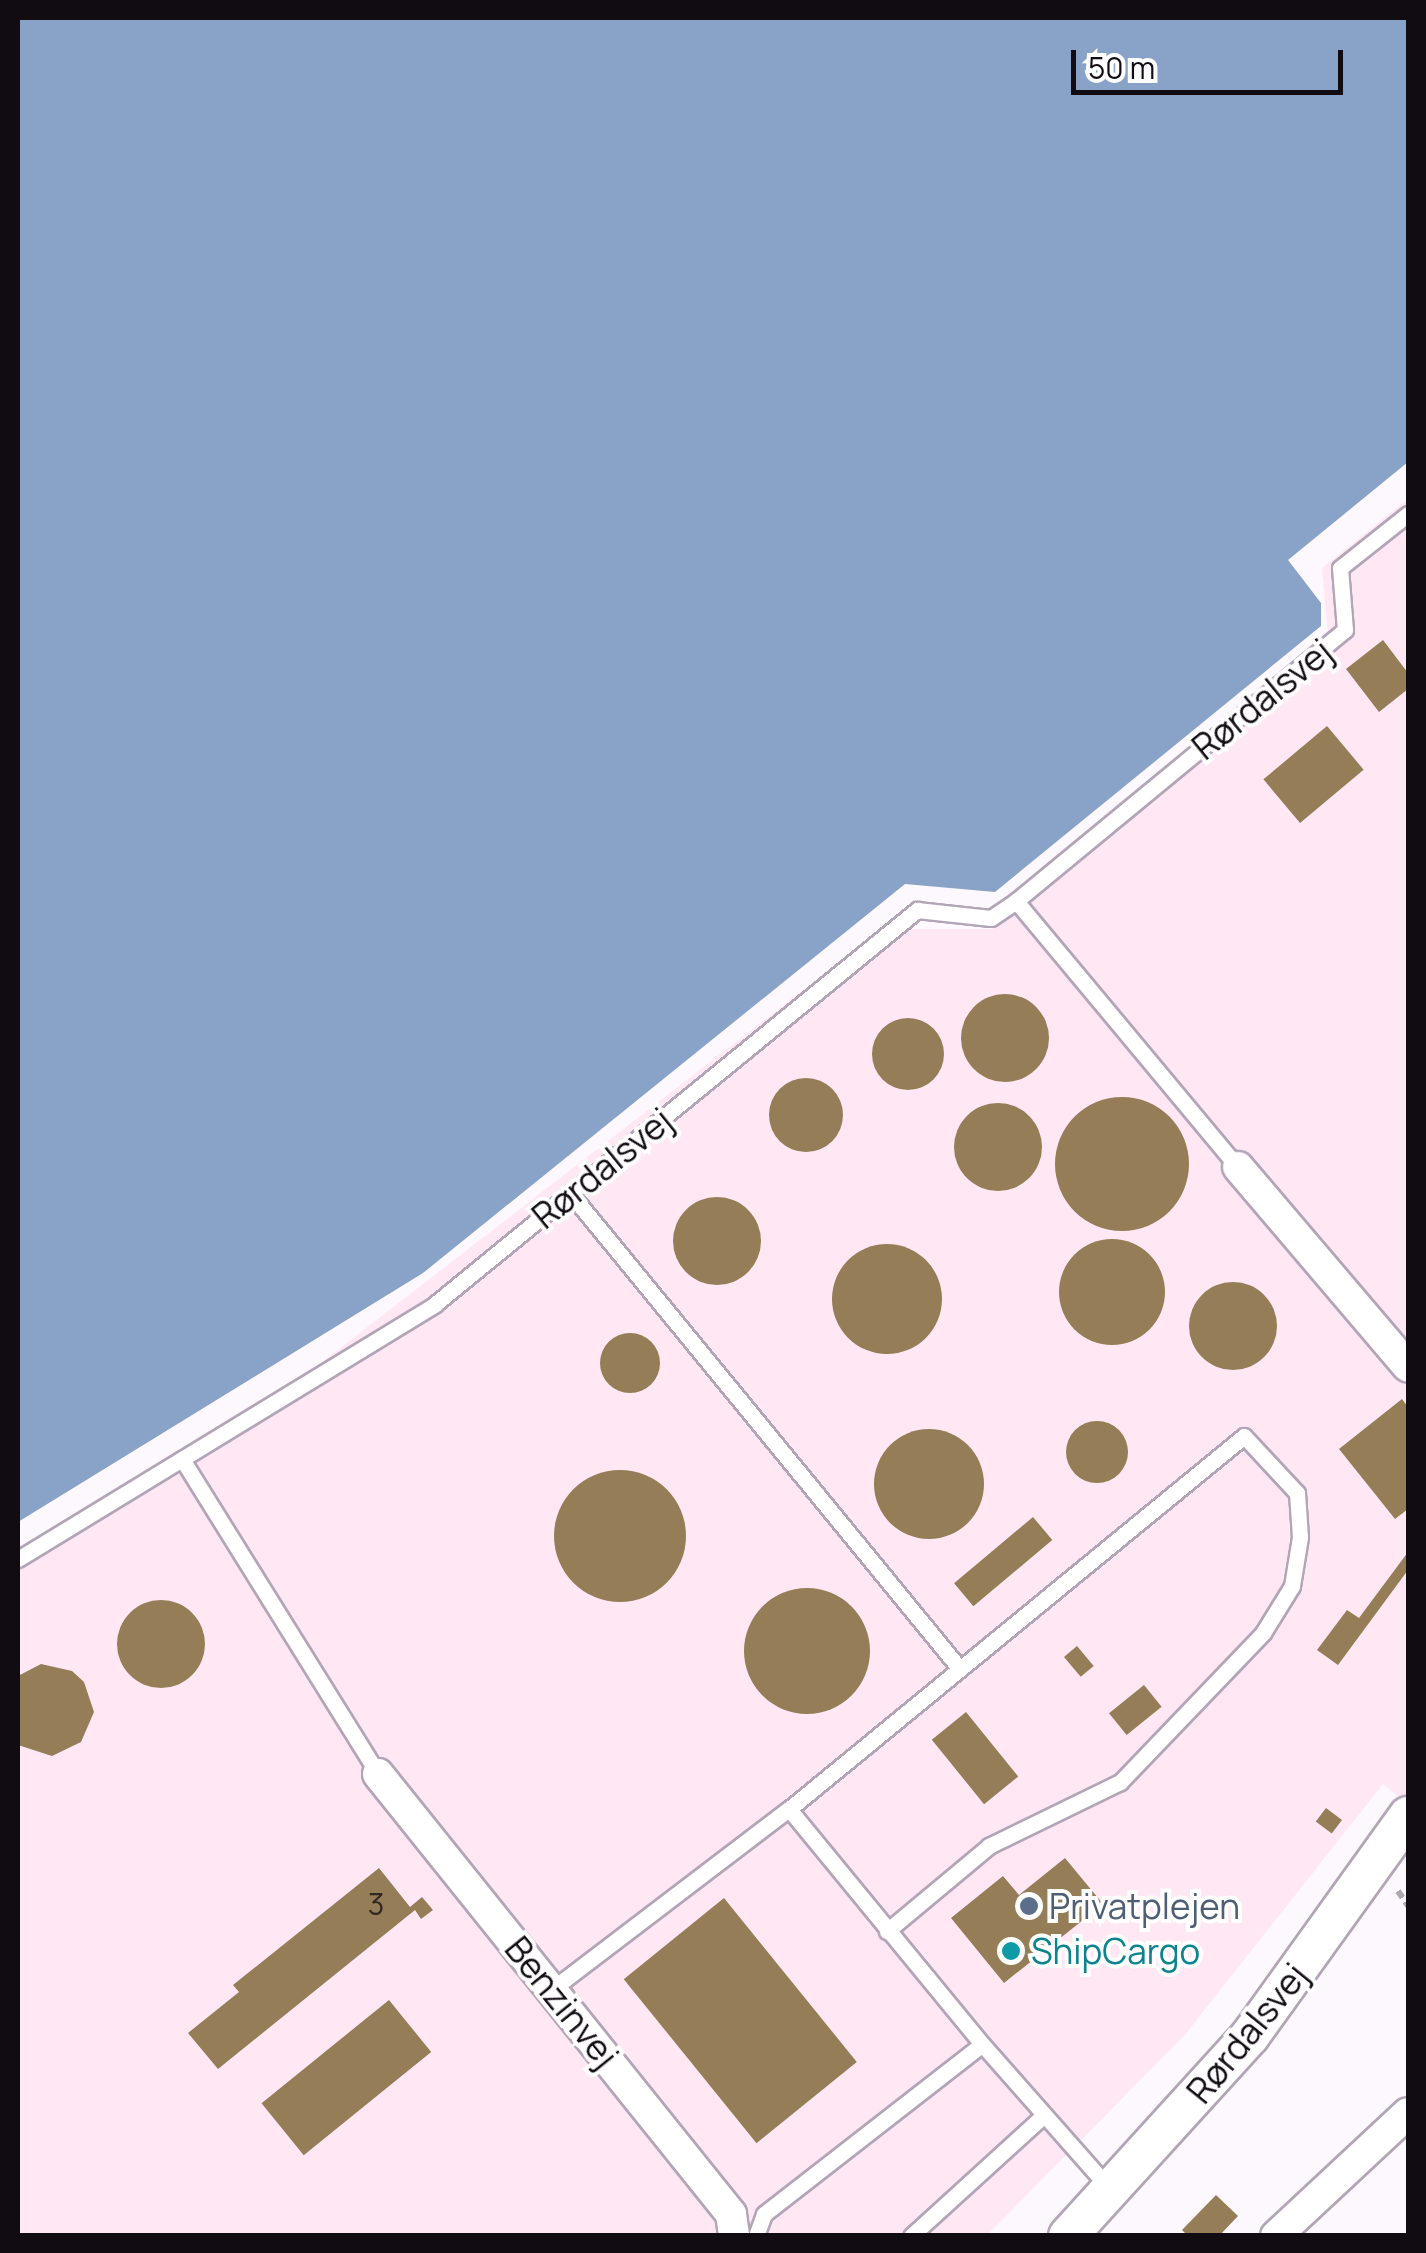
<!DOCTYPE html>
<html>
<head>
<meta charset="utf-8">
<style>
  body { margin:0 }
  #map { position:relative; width:1426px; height:2253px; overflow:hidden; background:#fdf7fe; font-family:Manrope,sans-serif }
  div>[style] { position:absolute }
  .industrial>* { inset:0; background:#ffe8f4 }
  .water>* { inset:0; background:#89a2c7 }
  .building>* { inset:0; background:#947d57; transform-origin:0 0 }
  .round { border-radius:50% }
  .path>* { height:6px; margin-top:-3px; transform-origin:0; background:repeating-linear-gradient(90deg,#ada8ae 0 8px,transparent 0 13px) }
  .roads { filter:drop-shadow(2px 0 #b2a5b6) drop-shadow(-2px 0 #b2a5b6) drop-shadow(0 2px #b2a5b6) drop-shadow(0 -2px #b2a5b6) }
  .service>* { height:15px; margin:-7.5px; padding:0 7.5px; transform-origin:7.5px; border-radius:7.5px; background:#fff }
  .minor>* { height:30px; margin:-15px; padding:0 15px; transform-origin:15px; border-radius:15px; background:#fff }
  .tertiary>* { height:38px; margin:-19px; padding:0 19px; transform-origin:19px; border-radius:19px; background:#fff }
  .dots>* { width:28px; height:28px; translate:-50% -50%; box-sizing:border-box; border:5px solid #fff; border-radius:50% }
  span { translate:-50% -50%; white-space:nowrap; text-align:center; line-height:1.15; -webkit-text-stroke:8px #fff; paint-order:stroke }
  .number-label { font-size:30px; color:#322823 }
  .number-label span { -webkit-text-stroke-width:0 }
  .street-label { font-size:35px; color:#110c12 }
  .service-label { font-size:35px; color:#4e5e75 }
  .left { translate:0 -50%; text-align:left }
  .culture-label { font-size:35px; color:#0d838f }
  .frame { position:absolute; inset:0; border:20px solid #110c12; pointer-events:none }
  .scale { position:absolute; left:1071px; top:50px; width:272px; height:45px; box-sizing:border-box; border:5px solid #110c12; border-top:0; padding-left:12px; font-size:30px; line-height:35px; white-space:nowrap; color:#110c12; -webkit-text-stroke:8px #fff; paint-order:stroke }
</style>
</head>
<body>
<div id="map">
  <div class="industrial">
    <i style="clip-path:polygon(1408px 499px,1408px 1805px,1383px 1784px,1184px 2036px,987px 2235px,18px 2236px,18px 1548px,317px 1366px,882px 929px,993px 929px,1329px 646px,1322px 568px)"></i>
  </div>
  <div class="water">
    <i style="clip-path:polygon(18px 18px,1408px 18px,1408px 462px,1288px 560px,1321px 603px,1321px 626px,995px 892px,905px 884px,423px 1273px,18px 1522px)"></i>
  </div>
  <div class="building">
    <i style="clip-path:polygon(1383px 640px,1408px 673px,1408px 689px,1379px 712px,1346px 669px)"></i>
    <i style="left:1327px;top:726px;width:57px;height:83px;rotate:50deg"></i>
    <i class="round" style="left:961px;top:994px;width:88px;height:88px"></i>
    <i class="round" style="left:872px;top:1018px;width:72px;height:72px"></i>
    <i class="round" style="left:769px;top:1078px;width:74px;height:74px"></i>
    <i class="round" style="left:1055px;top:1097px;width:134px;height:134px"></i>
    <i class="round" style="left:954px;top:1103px;width:88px;height:88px"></i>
    <i class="round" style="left:673px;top:1197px;width:88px;height:88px"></i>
    <i class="round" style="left:1059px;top:1239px;width:106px;height:106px"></i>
    <i class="round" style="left:832px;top:1244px;width:110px;height:110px"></i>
    <i class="round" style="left:1189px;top:1282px;width:88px;height:88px"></i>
    <i class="round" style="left:600px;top:1333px;width:60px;height:60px"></i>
    <i style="clip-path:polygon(1402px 1399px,1408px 1407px,1408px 1509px,1395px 1519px,1339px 1449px)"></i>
    <i class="round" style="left:1066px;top:1421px;width:62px;height:62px"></i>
    <i class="round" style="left:874px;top:1429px;width:110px;height:110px"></i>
    <i class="round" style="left:554px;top:1470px;width:132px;height:132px"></i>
    <i style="left:1033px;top:1517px;width:30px;height:103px;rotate:50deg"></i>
    <i style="clip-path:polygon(1408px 1552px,1408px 1570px,1338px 1665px,1317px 1650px,1347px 1610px,1359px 1618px)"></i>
    <i class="round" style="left:744px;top:1588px;width:126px;height:126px"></i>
    <i class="round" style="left:117px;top:1600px;width:88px;height:88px"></i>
    <i style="left:1077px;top:1646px;width:26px;height:17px;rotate:50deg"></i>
    <i style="clip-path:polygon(41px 1664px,72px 1671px,84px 1682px,94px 1712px,81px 1742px,52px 1756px,18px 1745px,18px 1676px)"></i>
    <i style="left:1144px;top:1685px;width:28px;height:45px;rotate:51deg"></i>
    <i style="left:966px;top:1712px;width:83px;height:44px;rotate:51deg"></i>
    <i style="left:1326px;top:1808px;width:20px;height:17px;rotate:37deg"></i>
    <i style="clip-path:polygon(1065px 1858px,1103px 1904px,1004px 1983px,951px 1918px,1003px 1876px,1019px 1895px)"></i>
    <i style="clip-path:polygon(379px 1868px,410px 1907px,422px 1897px,433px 1910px,421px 1919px,415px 1910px,218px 2069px,188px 2033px,239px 1992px,233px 1985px)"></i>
    <i style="left:724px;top:1898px;width:211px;height:129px;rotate:51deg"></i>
    <i style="left:389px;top:2000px;width:67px;height:164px;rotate:51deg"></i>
    <i style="clip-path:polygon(1216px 2195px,1238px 2216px,1219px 2236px,1188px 2236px,1182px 2230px)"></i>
  </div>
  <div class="path">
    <i style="left:1398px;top:1891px;width:18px;rotate:56deg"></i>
  </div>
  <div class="roads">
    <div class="service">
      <i style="left:1016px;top:901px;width:346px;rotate:50.2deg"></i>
      <i style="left:570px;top:1193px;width:615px;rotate:50.67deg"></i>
      <i style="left:182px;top:1459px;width:371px;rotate:58.1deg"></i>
      <i style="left:18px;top:1559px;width:489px;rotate:-31.4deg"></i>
      <i style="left:435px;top:1304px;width:623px;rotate:-39.26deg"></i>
      <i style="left:917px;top:910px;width:74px;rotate:6.2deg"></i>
      <i style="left:991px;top:918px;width:30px;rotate:-34deg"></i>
      <i style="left:1016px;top:901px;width:426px;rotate:-39.5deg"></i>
      <i style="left:1345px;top:630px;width:62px;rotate:-94.6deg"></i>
      <i style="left:1340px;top:568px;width:87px;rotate:-38.5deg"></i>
      <i style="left:789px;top:1809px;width:588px;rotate:-39.34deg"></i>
      <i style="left:1244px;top:1436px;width:78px;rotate:47.1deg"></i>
      <i style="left:1297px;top:1493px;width:44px;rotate:86.1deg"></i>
      <i style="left:1300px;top:1537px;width:50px;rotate:99.3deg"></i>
      <i style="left:1292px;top:1586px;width:55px;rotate:121.7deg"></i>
      <i style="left:1263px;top:1633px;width:207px;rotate:133.8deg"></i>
      <i style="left:1120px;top:1782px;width:146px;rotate:154deg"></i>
      <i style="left:989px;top:1846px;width:133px;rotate:140.2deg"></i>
      <i style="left:551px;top:1990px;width:299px;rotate:-37.3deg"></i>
      <i style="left:789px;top:1809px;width:304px;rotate:50.6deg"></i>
      <i style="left:756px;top:2236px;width:23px;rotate:-70deg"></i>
      <i style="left:764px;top:2214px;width:276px;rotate:-37.9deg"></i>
      <i style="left:982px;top:2044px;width:192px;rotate:48.6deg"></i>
      <i style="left:911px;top:2236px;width:177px;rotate:-42.3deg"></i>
    </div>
    <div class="minor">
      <i style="left:1238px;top:1167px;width:262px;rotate:49.6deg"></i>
      <i style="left:378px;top:1774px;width:564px;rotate:51.26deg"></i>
      <i style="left:731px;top:2214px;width:22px;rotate:82deg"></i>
      <i style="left:1276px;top:2236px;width:180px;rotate:-43deg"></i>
    </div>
    <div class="tertiary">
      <i style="left:1068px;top:2236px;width:270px;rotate:-47.7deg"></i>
      <i style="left:1250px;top:2036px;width:271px;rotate:-54.3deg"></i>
    </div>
  </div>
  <div class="dots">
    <i style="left:1029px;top:1906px;background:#5c6f8a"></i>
    <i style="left:1011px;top:1951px;background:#0f9aa8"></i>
  </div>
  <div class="number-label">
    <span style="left:376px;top:1904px">3</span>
  </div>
  <div class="street-label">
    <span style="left:1262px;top:699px;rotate:-39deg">Rørdalsvej</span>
    <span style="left:602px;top:1168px;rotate:-39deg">Rørdalsvej</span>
    <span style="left:562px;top:2002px;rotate:51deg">Benzinvej</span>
    <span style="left:1247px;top:2033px;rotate:-51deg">Rørdalsvej</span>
  </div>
  <div class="service-label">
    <span class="left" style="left:1049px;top:1906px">Privatplejen</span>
  </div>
  <div class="culture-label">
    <span class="left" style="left:1031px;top:1951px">ShipCargo</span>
  </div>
  <div class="frame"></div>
  <div class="scale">50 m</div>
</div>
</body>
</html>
